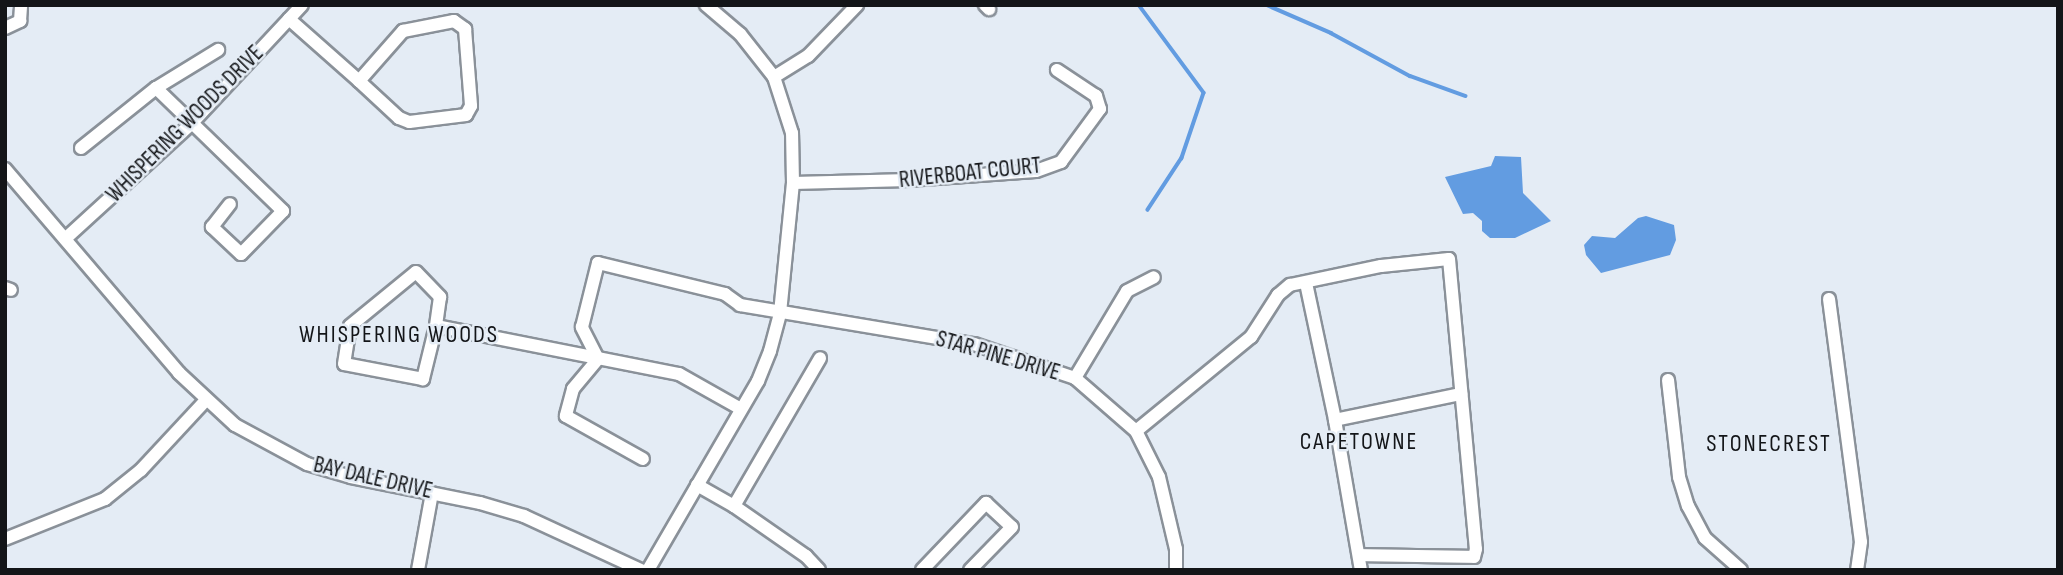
<!DOCTYPE html>
<html>
<head>
<meta charset="utf-8">
<style>
  body { margin:0 }
  #map { position:relative; width:2063px; height:575px; overflow:hidden; background:#e4ecf5; font-family:"Sofia Sans Condensed",sans-serif }
  div>[style] { position:absolute }
  .water>* { inset:0; background:#629ce1 }
  .stream>* { height:3.5px; margin:-1.75px; padding:0 1.75px; transform-origin:1.75px; border-radius:1.75px; background:#629ce1 }
  .roads { filter:drop-shadow(2px 0 #8a9199) drop-shadow(-2px 0 #8a9199) drop-shadow(0 2px #8a9199) drop-shadow(0 -2px #8a9199) }
  .minor>* { height:12px; margin:-6px; padding:0 6px; transform-origin:6px; border-radius:6px; background:#fff }
  span { translate:-50% -50%; white-space:nowrap; text-align:center; line-height:1.15; -webkit-text-stroke:5px #e4ecf5; paint-order:stroke }
  .street-label { font-size:23px; color:#131518 }
  .neighbourhood-label { font-size:24px; color:#131518; letter-spacing:2px }
  .frame { position:absolute; inset:0; border:7px solid #131518; pointer-events:none }
</style>
</head>
<body>
<div id="map">
  <div class="water">
    <i style="clip-path:polygon(1495px 156px,1521px 157px,1523px 193px,1551px 221px,1515px 238px,1490px 238px,1482px 231px,1482px 221px,1473px 213px,1463px 214px,1445px 177px,1491px 166px)"></i>
    <i style="clip-path:polygon(1646px 216px,1674px 225px,1676px 240px,1670px 255px,1601px 273px,1586px 255px,1584px 245px,1592px 236px,1615px 238px,1638px 218px)"></i>
  </div>
  <div class="stream">
    <i style="left:1139px;top:5px;width:109px;rotate:53.5deg"></i>
    <i style="left:1204px;top:93px;width:69px;rotate:108.7deg"></i>
    <i style="left:1182px;top:158px;width:62px;rotate:123.2deg"></i>
    <i style="left:1267px;top:5px;width:70px;rotate:23.6deg"></i>
    <i style="left:1331px;top:33px;width:90px;rotate:28.6deg"></i>
    <i style="left:1410px;top:76px;width:59px;rotate:19.7deg"></i>
  </div>
  <div class="roads">
    <div class="minor">
      <i style="left:985px;top:5px;width:6px;rotate:45deg"></i>
      <i style="left:289px;top:19px;width:94px;rotate:41.5deg"></i>
      <i style="left:359px;top:81px;width:67px;rotate:-48.7deg"></i>
      <i style="left:403px;top:31px;width:52px;rotate:-11.1deg"></i>
      <i style="left:454px;top:21px;width:14px;rotate:36deg"></i>
      <i style="left:465px;top:29px;width:77px;rotate:85.5deg"></i>
      <i style="left:471px;top:106px;width:10px;rotate:119deg"></i>
      <i style="left:466px;top:115px;width:57px;rotate:173deg"></i>
      <i style="left:409px;top:122px;width:11px;rotate:-158deg"></i>
      <i style="left:399px;top:118px;width:54px;rotate:-137.2deg"></i>
      <i style="left:5px;top:28px;width:17px;rotate:-25deg"></i>
      <i style="left:20px;top:21px;width:16px;rotate:-86deg"></i>
      <i style="left:774px;top:77px;width:40px;rotate:-32deg"></i>
      <i style="left:808px;top:56px;width:71px;rotate:-46.1deg"></i>
      <i style="left:156px;top:88px;width:177px;rotate:44.1deg"></i>
      <i style="left:283px;top:211px;width:60px;rotate:134.3deg"></i>
      <i style="left:241px;top:254px;width:40px;rotate:-137deg"></i>
      <i style="left:212px;top:227px;width:29px;rotate:-52deg"></i>
      <i style="left:81px;top:148px;width:96px;rotate:-38.7deg"></i>
      <i style="left:156px;top:88px;width:73px;rotate:-31.5deg"></i>
      <i style="left:5px;top:169px;width:268px;rotate:49.5deg"></i>
      <i style="left:179px;top:373px;width:76px;rotate:42.9deg"></i>
      <i style="left:235px;top:425px;width:82px;rotate:28.4deg"></i>
      <i style="left:307px;top:464px;width:46px;rotate:16.5deg"></i>
      <i style="left:351px;top:477px;width:132px;rotate:11.4deg"></i>
      <i style="left:480px;top:503px;width:46px;rotate:16.5deg"></i>
      <i style="left:524px;top:516px;width:129px;rotate:24.8deg"></i>
      <i style="left:793px;top:183px;width:116px;rotate:-1.5deg"></i>
      <i style="left:909px;top:180px;width:127px;rotate:-4.1deg"></i>
      <i style="left:1036px;top:171px;width:27px;rotate:-20deg"></i>
      <i style="left:1061px;top:162px;width:66px;rotate:-53.7deg"></i>
      <i style="left:1100px;top:109px;width:14px;rotate:-107deg"></i>
      <i style="left:1096px;top:96px;width:47px;rotate:-146.3deg"></i>
      <i style="left:65px;top:239px;width:172px;rotate:-42.4deg"></i>
      <i style="left:192px;top:123px;width:161px;rotate:-47deg"></i>
      <i style="left:1306px;top:283px;width:140px;rotate:78deg"></i>
      <i style="left:1335px;top:420px;width:152px;rotate:80.2deg"></i>
      <i style="left:5px;top:288px;width:6px;rotate:18deg"></i>
      <i style="left:1829px;top:299px;width:245px;rotate:82.5deg"></i>
      <i style="left:1861px;top:542px;width:28px;rotate:98deg"></i>
      <i style="left:436px;top:326px;width:55px;rotate:103.8deg"></i>
      <i style="left:423px;top:379px;width:80px;rotate:-169.2deg"></i>
      <i style="left:344px;top:364px;width:38px;rotate:-81deg"></i>
      <i style="left:350px;top:326px;width:85px;rotate:-39.3deg"></i>
      <i style="left:416px;top:272px;width:35px;rotate:46deg"></i>
      <i style="left:440px;top:297px;width:29px;rotate:98deg"></i>
      <i style="left:436px;top:326px;width:248px;rotate:11.2deg"></i>
      <i style="left:679px;top:374px;width:71px;rotate:29.4deg"></i>
      <i style="left:598px;top:359px;width:36px;rotate:-117deg"></i>
      <i style="left:582px;top:327px;width:66px;rotate:-76deg"></i>
      <i style="left:598px;top:263px;width:131px;rotate:13.7deg"></i>
      <i style="left:725px;top:294px;width:19px;rotate:36deg"></i>
      <i style="left:740px;top:305px;width:237px;rotate:9.5deg"></i>
      <i style="left:974px;top:344px;width:107px;rotate:18.6deg"></i>
      <i style="left:1075px;top:378px;width:81px;rotate:41deg"></i>
      <i style="left:1136px;top:431px;width:51px;rotate:63.4deg"></i>
      <i style="left:1159px;top:477px;width:74px;rotate:76.7deg"></i>
      <i style="left:1176px;top:549px;width:21px;rotate:90deg"></i>
      <i style="left:598px;top:359px;width:39px;rotate:130deg"></i>
      <i style="left:573px;top:389px;width:28px;rotate:105deg"></i>
      <i style="left:566px;top:416px;width:88px;rotate:29.2deg"></i>
      <i style="left:1075px;top:378px;width:101px;rotate:-59.1deg"></i>
      <i style="left:1127px;top:291px;width:30px;rotate:-27deg"></i>
      <i style="left:1668px;top:380px;width:98px;rotate:83.5deg"></i>
      <i style="left:1679px;top:477px;width:30px;rotate:73deg"></i>
      <i style="left:1688px;top:506px;width:36px;rotate:62deg"></i>
      <i style="left:1705px;top:538px;width:48px;rotate:41.6deg"></i>
      <i style="left:1335px;top:420px;width:129px;rotate:-11.7deg"></i>
      <i style="left:1136px;top:431px;width:149px;rotate:-39.3deg"></i>
      <i style="left:1251px;top:337px;width:50px;rotate:-57.3deg"></i>
      <i style="left:1278px;top:295px;width:16px;rotate:-40deg"></i>
      <i style="left:1290px;top:285px;width:93px;rotate:-11.8deg"></i>
      <i style="left:1381px;top:266px;width:68px;rotate:-5.9deg"></i>
      <i style="left:1449px;top:259px;width:291px;rotate:84.7deg"></i>
      <i style="left:1476px;top:549px;width:8px;rotate:104deg"></i>
      <i style="left:1474px;top:557px;width:114px;rotate:-179deg"></i>
      <i style="left:697px;top:485px;width:43px;rotate:29.6deg"></i>
      <i style="left:734px;top:506px;width:88px;rotate:34.8deg"></i>
      <i style="left:806px;top:556px;width:19px;rotate:47deg"></i>
      <i style="left:734px;top:506px;width:171px;rotate:-59.8deg"></i>
      <i style="left:5px;top:539px;width:108px;rotate:-21.8deg"></i>
      <i style="left:105px;top:499px;width:46px;rotate:-38.9deg"></i>
      <i style="left:141px;top:470px;width:96px;rotate:-47.1deg"></i>
      <i style="left:418px;top:570px;width:78px;rotate:-79.7deg"></i>
      <i style="left:648px;top:570px;width:219px;rotate:-59.8deg"></i>
      <i style="left:758px;top:381px;width:32px;rotate:-68deg"></i>
      <i style="left:770px;top:351px;width:39px;rotate:-75deg"></i>
      <i style="left:780px;top:313px;width:131px;rotate:-84.3deg"></i>
      <i style="left:793px;top:183px;width:50px;rotate:-91.1deg"></i>
      <i style="left:792px;top:133px;width:59px;rotate:-107.8deg"></i>
      <i style="left:774px;top:77px;width:55px;rotate:-128.3deg"></i>
      <i style="left:740px;top:34px;width:45px;rotate:-139.5deg"></i>
      <i style="left:922px;top:570px;width:93px;rotate:-46.3deg"></i>
      <i style="left:986px;top:503px;width:35px;rotate:43deg"></i>
      <i style="left:1012px;top:527px;width:60px;rotate:134.3deg"></i>
    </div>
  </div>
  <div class="street-label">
    <span style="left:185px;top:124px;rotate:-45deg">WHISPERING WOODS DRIVE</span>
    <span style="left:970px;top:173px;rotate:-6deg">RIVERBOAT COURT</span>
    <span style="left:998px;top:356px;rotate:16deg">STAR PINE DRIVE</span>
    <span style="left:373px;top:478px;rotate:13deg">BAY DALE DRIVE</span>
  </div>
  <div class="neighbourhood-label">
    <span style="left:399px;top:335px">WHISPERING WOODS</span>
    <span style="left:1359px;top:442px">CAPETOWNE</span>
    <span style="left:1769px;top:444px">STONECREST</span>
  </div>
  <div class="frame"></div>
</div>
</body>
</html>
